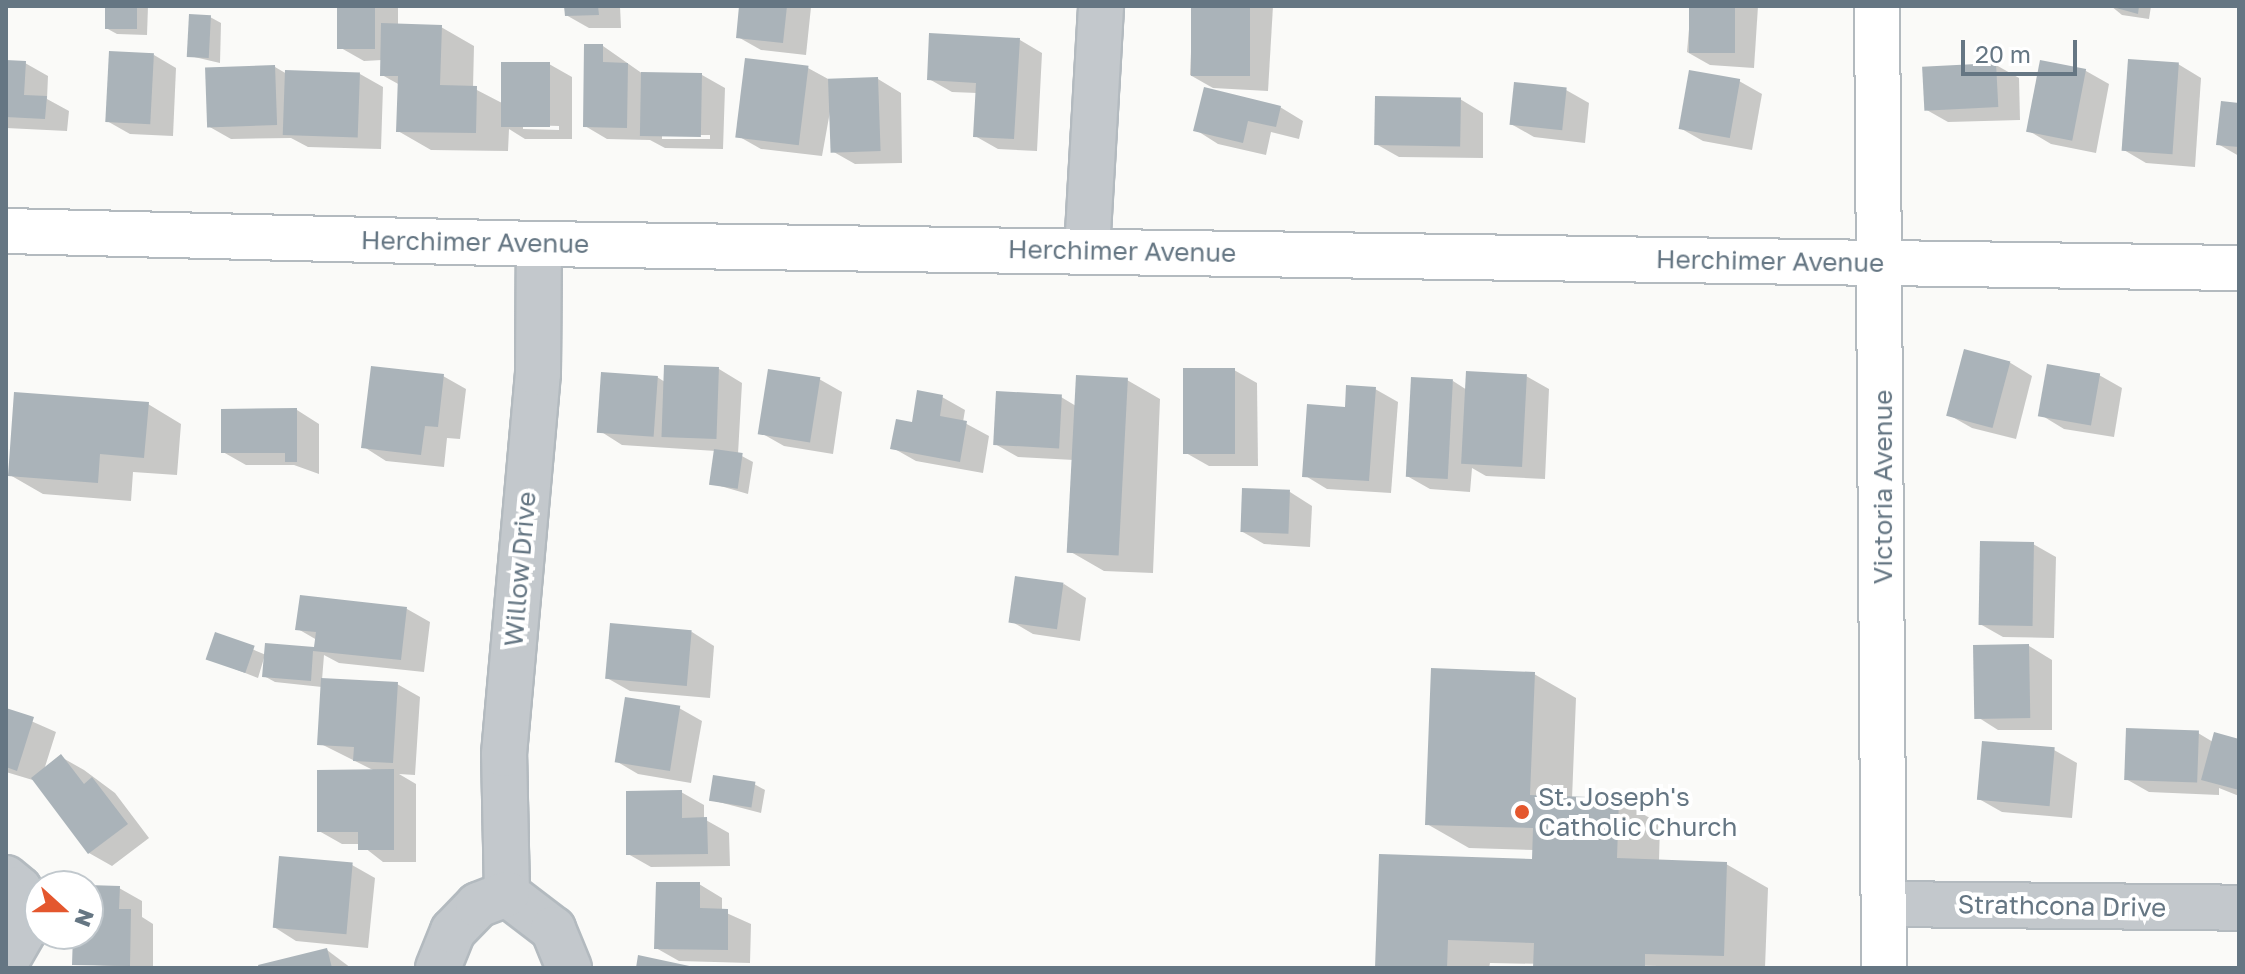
<!DOCTYPE html>
<html>
<head>
<meta charset="utf-8">
<style>
  body { margin:0 }
  #map { position:relative; width:2245px; height:974px; overflow:hidden; background:#fafaf8; font-family:"Golos Text",sans-serif }
  div>[style] { position:absolute }
  .shadow>* { inset:0; background:#0003 }
  .building>* { inset:0; background:#aab3b9; transform-origin:0 0 }
  .roads { filter:drop-shadow(2px 0 #b3babf) drop-shadow(-2px 0 #b3babf) drop-shadow(0 2px #b3babf) drop-shadow(0 -2px #b3babf) }
  .street>* { height:44px; margin:-22px; padding:0 22px; transform-origin:22px; border-radius:22px; background:#c3c8cc }
  .secondary>* { height:44px; margin:-22px; padding:0 22px; transform-origin:22px; border-radius:22px; background:#fff }
  .dots>* { width:22px; height:22px; translate:-50% -50%; box-sizing:border-box; border:4px solid #fff; border-radius:50% }
  span { translate:-50% -50%; white-space:nowrap; text-align:center; line-height:1.15; -webkit-text-stroke:8px #fff; paint-order:stroke }
  .street-label { font-size:26px; color:#657683 }
  .poi-label { font-size:26px; color:#657683 }
  .left { translate:0 -50%; text-align:left }
  .frame { position:absolute; inset:0; border:8px solid #657683; pointer-events:none }
  .north { position:absolute; left:24px; top:870px; width:80px; height:80px; box-sizing:border-box; background:#fff; border:2px solid #c1c8cd; border-radius:50%; rotate:111deg; font-size:22px; font-weight:700; line-height:32px; text-align:center; color:#657683 }
  .north::after { content:''; display:block; margin:auto; width:28px; height:36px; background:#e4572e; clip-path:polygon(50% 0,100% 100%,50% 72%,0 100%) }
  .scale { position:absolute; left:1961px; top:40px; width:116px; height:36px; box-sizing:border-box; border:4px solid #657683; border-top:0; padding-left:10px; font-size:24px; line-height:28px; white-space:nowrap; color:#657683; -webkit-text-stroke:6px #fff; paint-order:stroke }
</style>
</head>
<body>
<div id="map">
  <div class="shadow">
    <i style="clip-path:polygon(107px 6px,148px 6px,147px 35px,117px 34px,106px 28px)"></i>
    <i style="clip-path:polygon(evenodd,339px 6px,398px 6px,398px 26px,441px 27px,474px 46px,473px 88px,502px 103px,549px 64px,572px 77px,572px 139px,525px 139px,509px 129px,508px 151px,431px 150px,398px 131px,400px 85px,382px 75px,382px 60px,364px 61px,341px 48px,339px 6px,523px 125px,559px 126px,559px 130px,523px 129px,523px 125px)"></i>
    <i style="clip-path:polygon(566px 6px,620px 6px,621px 28px,589px 28px,566px 15px)"></i>
    <i style="clip-path:polygon(741px 6px,811px 7px,806px 55px,761px 50px,738px 37px)"></i>
    <i style="clip-path:polygon(1193px 6px,1273px 6px,1268px 91px,1213px 88px,1190px 75px)"></i>
    <i style="clip-path:polygon(1691px 6px,1758px 6px,1754px 68px,1710px 65px,1687px 52px)"></i>
    <i style="clip-path:polygon(2111px 6px,2151px 6px,2149px 19px,2122px 15px)"></i>
    <i style="clip-path:polygon(210px 17px,221px 23px,220px 63px,190px 56px)"></i>
    <i style="clip-path:polygon(1020px 40px,1042px 53px,1037px 151px,998px 149px,975px 136px,977px 93px,952px 92px,929px 79px)"></i>
    <i style="clip-path:polygon(evenodd,603px 46px,643px 74px,702px 75px,725px 88px,723px 149px,665px 148px,650px 140px,607px 139px,585px 126px,603px 46px,662px 135px,710px 135px,710px 139px,662px 139px,662px 135px)"></i>
    <i style="clip-path:polygon(154px 55px,176px 68px,173px 136px,130px 134px,107px 121px)"></i>
    <i style="clip-path:polygon(6px 62px,25px 63px,48px 76px,47px 99px,69px 111px,67px 131px,6px 128px)"></i>
    <i style="clip-path:polygon(2042px 63px,2086px 71px,2109px 84px,2096px 153px,2051px 144px,2029px 131px)"></i>
    <i style="clip-path:polygon(2178px 64px,2201px 78px,2195px 167px,2146px 163px,2124px 150px)"></i>
    <i style="clip-path:polygon(1996px 65px,2019px 78px,2020px 120px,1948px 122px,1925px 109px)"></i>
    <i style="clip-path:polygon(275px 67px,287px 74px,360px 74px,383px 87px,381px 149px,308px 147px,291px 138px,231px 139px,208px 126px)"></i>
    <i style="clip-path:polygon(808px 68px,830px 80px,878px 79px,901px 93px,902px 163px,855px 164px,832px 151px,831px 106px,822px 156px,761px 149px,738px 136px)"></i>
    <i style="clip-path:polygon(1739px 81px,1762px 94px,1752px 150px,1703px 141px,1680px 128px)"></i>
    <i style="clip-path:polygon(1566px 90px,1589px 103px,1585px 143px,1534px 137px,1511px 124px)"></i>
    <i style="clip-path:polygon(1460px 99px,1483px 113px,1483px 158px,1399px 157px,1376px 144px)"></i>
    <i style="clip-path:polygon(2239px 105px,2239px 156px,2218px 144px)"></i>
    <i style="clip-path:polygon(1280px 107px,1303px 121px,1299px 139px,1271px 132px,1266px 155px,1218px 144px,1196px 130px)"></i>
    <i style="clip-path:polygon(2009px 362px,2032px 376px,2016px 439px,1972px 428px,1949px 415px)"></i>
    <i style="clip-path:polygon(719px 369px,742px 383px,738px 454px,753px 462px,748px 494px,710px 483px,716px 451px,622px 445px,600px 431px,657px 377px,665px 382px)"></i>
    <i style="clip-path:polygon(1234px 370px,1257px 383px,1258px 466px,1209px 466px,1186px 453px)"></i>
    <i style="clip-path:polygon(2099px 375px,2122px 388px,2114px 437px,2064px 429px,2041px 415px)"></i>
    <i style="clip-path:polygon(443px 376px,466px 389px,460px 439px,447px 438px,444px 467px,386px 461px,364px 447px)"></i>
    <i style="clip-path:polygon(1526px 376px,1549px 389px,1545px 479px,1486px 476px,1472px 468px,1470px 492px,1430px 489px,1407px 476px,1453px 381px,1467px 390px)"></i>
    <i style="clip-path:polygon(819px 379px,842px 392px,833px 454px,784px 446px,761px 433px)"></i>
    <i style="clip-path:polygon(1127px 380px,1160px 399px,1153px 573px,1104px 571px,1071px 552px,1074px 460px,1018px 457px,995px 444px,1061px 397px,1076px 406px)"></i>
    <i style="clip-path:polygon(1375px 389px,1398px 402px,1391px 493px,1327px 489px,1304px 475px,1347px 409px)"></i>
    <i style="clip-path:polygon(942px 397px,965px 410px,963px 422px,989px 436px,983px 473px,916px 461px,893px 448px)"></i>
    <i style="clip-path:polygon(148px 404px,181px 424px,177px 475px,133px 472px,131px 501px,43px 494px,10px 475px)"></i>
    <i style="clip-path:polygon(297px 410px,319px 424px,319px 474px,294px 465px,246px 465px,223px 452px)"></i>
    <i style="clip-path:polygon(1290px 492px,1312px 506px,1310px 547px,1264px 544px,1241px 531px)"></i>
    <i style="clip-path:polygon(2033px 544px,2056px 557px,2054px 638px,2003px 637px,1980px 624px)"></i>
    <i style="clip-path:polygon(1064px 584px,1086px 598px,1080px 641px,1033px 634px,1011px 621px)"></i>
    <i style="clip-path:polygon(407px 609px,430px 622px,424px 672px,339px 663px,324px 655px,322px 680px,397px 684px,420px 697px,415px 775px,399px 774px,416px 784px,416px 862px,383px 862px,360px 844px,342px 844px,319px 831px,375px 771px,319px 743px,322px 687px,275px 682px,264px 676px,264px 658px,258px 678px,207px 658px,216px 634px,266px 655px,267px 646px,316px 651px,317px 640px,298px 629px)"></i>
    <i style="clip-path:polygon(692px 632px,714px 646px,710px 698px,630px 691px,607px 678px)"></i>
    <i style="clip-path:polygon(2029px 646px,2052px 660px,2052px 730px,1998px 730px,1976px 716px)"></i>
    <i style="clip-path:polygon(1534px 674px,1576px 698px,1572px 799px,1619px 800px,1660px 824px,1659px 861px,1726px 864px,1768px 888px,1765px 968px,1490px 963px,1489px 968px,1377px 968px,1534px 861px,1534px 850px,1469px 848px,1427px 824px)"></i>
    <i style="clip-path:polygon(679px 708px,702px 721px,691px 783px,638px 774px,616px 761px)"></i>
    <i style="clip-path:polygon(6px 710px,56px 732px,44px 770px,61px 757px,84px 770px,115px 793px,149px 838px,112px 866px,89px 853px,36px 781px,6px 772px)"></i>
    <i style="clip-path:polygon(2198px 733px,2213px 742px,2239px 741px,2239px 796px,2219px 788px,2219px 795px,2149px 792px,2126px 779px)"></i>
    <i style="clip-path:polygon(2054px 750px,2077px 763px,2072px 818px,2002px 812px,1979px 799px)"></i>
    <i style="clip-path:polygon(754px 784px,765px 790px,761px 813px,711px 800px)"></i>
    <i style="clip-path:polygon(681px 792px,704px 805px,704px 819px,729px 833px,730px 866px,651px 867px,628px 854px)"></i>
    <i style="clip-path:polygon(352px 865px,375px 878px,368px 948px,296px 941px,274px 927px)"></i>
    <i style="clip-path:polygon(699px 884px,722px 898px,722px 911px,751px 924px,750px 963px,679px 961px,656px 948px)"></i>
    <i style="clip-path:polygon(88px 887px,119px 888px,142px 901px,142px 917px,153px 924px,153px 968px,74px 964px,75px 934px,88px 934px)"></i>
    <i style="clip-path:polygon(327px 950px,351px 968px,261px 968px)"></i>
  </div>
  <div class="building">
    <i style="left:105px;top:6px;width:32px;height:23px"></i>
    <i style="left:337px;top:6px;width:38px;height:43px"></i>
    <i style="clip-path:polygon(564px 6px,598px 6px,599px 15px,565px 16px)"></i>
    <i style="clip-path:polygon(739px 6px,787px 6px,783px 43px,736px 38px)"></i>
    <i style="left:1191px;top:6px;width:59px;height:70px"></i>
    <i style="left:1689px;top:6px;width:46px;height:47px"></i>
    <i style="clip-path:polygon(2109px 6px,2139px 6px,2138px 14px)"></i>
    <i style="left:189px;top:14px;width:22px;height:43px;rotate:3deg"></i>
    <i style="clip-path:polygon(381px 23px,442px 25px,440px 85px,477px 86px,476px 133px,396px 132px,398px 76px,380px 76px)"></i>
    <i style="clip-path:polygon(929px 33px,1020px 38px,1014px 139px,973px 137px,976px 83px,927px 80px)"></i>
    <i style="clip-path:polygon(584px 44px,603px 44px,603px 62px,628px 63px,627px 128px,583px 127px)"></i>
    <i style="left:109px;top:51px;width:45px;height:71px;rotate:3deg"></i>
    <i style="left:745px;top:58px;width:64px;height:80px;rotate:7deg"></i>
    <i style="left:2128px;top:59px;width:51px;height:92px;rotate:4deg"></i>
    <i style="clip-path:polygon(6px 60px,26px 61px,24px 95px,47px 96px,45px 119px,6px 117px)"></i>
    <i style="left:2040px;top:60px;width:47px;height:73px;rotate:11deg"></i>
    <i style="left:501px;top:62px;width:49px;height:65px"></i>
    <i style="left:1996px;top:63px;width:44px;height:74px;rotate:87deg"></i>
    <i style="left:275px;top:65px;width:60px;height:70px;rotate:88deg"></i>
    <i style="left:285px;top:70px;width:75px;height:65px;rotate:2deg"></i>
    <i style="left:1689px;top:70px;width:52px;height:60px;rotate:10deg"></i>
    <i style="left:641px;top:72px;width:61px;height:64px;rotate:1deg"></i>
    <i style="left:878px;top:77px;width:74px;height:50px;rotate:88deg"></i>
    <i style="left:1514px;top:82px;width:53px;height:43px;rotate:6deg"></i>
    <i style="clip-path:polygon(1204px 87px,1281px 106px,1276px 127px,1248px 121px,1243px 143px,1193px 131px)"></i>
    <i style="left:1375px;top:96px;width:86px;height:49px;rotate:1deg"></i>
    <i style="clip-path:polygon(2221px 101px,2239px 103px,2239px 147px,2216px 145px)"></i>
    <i style="left:1964px;top:349px;width:48px;height:69px;rotate:15deg"></i>
    <i style="left:2047px;top:364px;width:54px;height:53px;rotate:10deg"></i>
    <i style="left:664px;top:365px;width:55px;height:72px;rotate:2deg"></i>
    <i style="clip-path:polygon(371px 366px,444px 374px,438px 427px,425px 426px,421px 455px,361px 448px)"></i>
    <i style="left:1235px;top:368px;width:86px;height:52px;rotate:90deg"></i>
    <i style="left:768px;top:369px;width:53px;height:66px;rotate:9deg"></i>
    <i style="left:1466px;top:371px;width:61px;height:93px;rotate:3deg"></i>
    <i style="left:601px;top:372px;width:57px;height:61px;rotate:4deg"></i>
    <i style="left:1076px;top:375px;width:52px;height:178px;rotate:3deg"></i>
    <i style="left:1411px;top:377px;width:42px;height:100px;rotate:3deg"></i>
    <i style="clip-path:polygon(1346px 385px,1376px 387px,1369px 481px,1302px 477px,1307px 404px,1345px 407px)"></i>
    <i style="clip-path:polygon(917px 390px,943px 395px,940px 416px,967px 421px,960px 462px,890px 449px,896px 419px,912px 422px)"></i>
    <i style="left:996px;top:391px;width:66px;height:54px;rotate:3deg"></i>
    <i style="clip-path:polygon(14px 392px,149px 402px,144px 458px,100px 454px,98px 483px,8px 476px)"></i>
    <i style="clip-path:polygon(297px 408px,297px 462px,285px 462px,285px 453px,221px 453px,221px 409px)"></i>
    <i style="left:714px;top:449px;width:29px;height:36px;rotate:8deg"></i>
    <i style="left:1242px;top:488px;width:48px;height:44px;rotate:2deg"></i>
    <i style="left:1980px;top:541px;width:54px;height:84px;rotate:1deg"></i>
    <i style="left:1015px;top:576px;width:49px;height:47px;rotate:8deg"></i>
    <i style="clip-path:polygon(300px 595px,407px 607px,401px 660px,313px 651px,311px 681px,262px 677px,265px 643px,314px 647px,316px 632px,295px 630px)"></i>
    <i style="left:610px;top:623px;width:82px;height:56px;rotate:5deg"></i>
    <i style="left:215px;top:632px;width:42px;height:29px;rotate:19deg"></i>
    <i style="left:2029px;top:644px;width:74px;height:56px;rotate:89deg"></i>
    <i style="clip-path:polygon(1431px 668px,1535px 672px,1530px 795px,1619px 798px,1617px 858px,1727px 862px,1724px 956px,1645px 954px,1645px 968px,1533px 968px,1534px 943px,1448px 940px,1447px 968px,1375px 968px,1379px 854px,1532px 859px,1533px 828px,1425px 825px)"></i>
    <i style="clip-path:polygon(321px 678px,398px 682px,393px 763px,353px 761px,354px 747px,317px 745px)"></i>
    <i style="left:625px;top:697px;width:56px;height:66px;rotate:9deg"></i>
    <i style="clip-path:polygon(6px 708px,34px 717px,17px 771px,6px 767px)"></i>
    <i style="left:2126px;top:728px;width:73px;height:52px;rotate:2deg"></i>
    <i style="clip-path:polygon(2214px 732px,2239px 739px,2239px 790px,2201px 780px)"></i>
    <i style="left:1982px;top:741px;width:73px;height:59px;rotate:5deg"></i>
    <i style="clip-path:polygon(61px 754px,84px 784px,92px 777px,128px 824px,88px 854px,31px 778px)"></i>
    <i style="clip-path:polygon(394px 769px,394px 850px,358px 850px,358px 832px,317px 832px,317px 770px)"></i>
    <i style="left:713px;top:775px;width:43px;height:26px;rotate:9deg"></i>
    <i style="clip-path:polygon(682px 790px,682px 818px,707px 817px,708px 854px,626px 855px,626px 791px)"></i>
    <i style="left:279px;top:856px;width:74px;height:72px;rotate:5deg"></i>
    <i style="clip-path:polygon(656px 882px,700px 882px,700px 908px,728px 909px,728px 950px,654px 949px)"></i>
    <i style="clip-path:polygon(88px 885px,120px 886px,119px 909px,131px 909px,130px 966px,72px 965px,73px 934px,88px 934px)"></i>
    <i style="clip-path:polygon(327px 948px,332px 968px,259px 968px,258px 965px)"></i>
    <i style="clip-path:polygon(638px 955px,694px 967px,694px 968px,636px 968px)"></i>
  </div>
  <div class="roads">
    <div class="street">
      <i style="left:1087px;top:250px;width:244px;rotate:-86.7deg"></i>
      <i style="left:6px;top:878px;width:17px;rotate:40deg"></i>
      <i style="left:19px;top:889px;width:19px;rotate:72deg"></i>
      <i style="left:25px;top:907px;width:25px;rotate:95deg"></i>
      <i style="left:23px;top:932px;width:34px;rotate:120deg"></i>
      <i style="left:507px;top:894px;width:140px;rotate:-91.2deg"></i>
      <i style="left:504px;top:754px;width:383px;rotate:-84.9deg"></i>
      <i style="left:538px;top:373px;width:129px;rotate:-89.6deg"></i>
      <i style="left:507px;top:894px;width:58px;rotate:37.3deg"></i>
      <i style="left:553px;top:929px;width:42px;rotate:67.7deg"></i>
      <i style="left:1885px;top:904px;width:354px;rotate:0.6deg"></i>
      <i style="left:438px;top:968px;width:40px;rotate:-68deg"></i>
      <i style="left:453px;top:931px;width:36px;rotate:-46deg"></i>
      <i style="left:478px;top:905px;width:31px;rotate:-21deg"></i>
    </div>
    <div class="secondary">
      <i style="left:1877px;top:6px;width:962px;rotate:89.58deg"></i>
      <i style="left:6px;top:231px;width:533px;rotate:1.4deg"></i>
      <i style="left:539px;top:244px;width:1700px;rotate:0.81deg"></i>
    </div>
  </div>
  <div class="dots">
    <i style="left:1522px;top:812px;background:#e4572e"></i>
  </div>
  <div class="street-label">
    <span style="left:475px;top:242px;rotate:1deg">Herchimer Avenue</span>
    <span style="left:1122px;top:251px;rotate:1deg">Herchimer Avenue</span>
    <span style="left:1770px;top:261px;rotate:1deg">Herchimer Avenue</span>
    <span style="left:1883px;top:487px;rotate:-90deg">Victoria Avenue</span>
    <span style="left:520px;top:569px;rotate:-85deg">Willow Drive</span>
    <span style="left:2062px;top:906px;rotate:1deg">Strathcona Drive</span>
  </div>
  <div class="poi-label">
    <span class="left" style="left:1538px;top:812px">St. Joseph's<br>Catholic Church</span>
  </div>
  <div class="frame"></div>
  <div class="north">N</div>
  <div class="scale">20 m</div>
</div>
</body>
</html>
